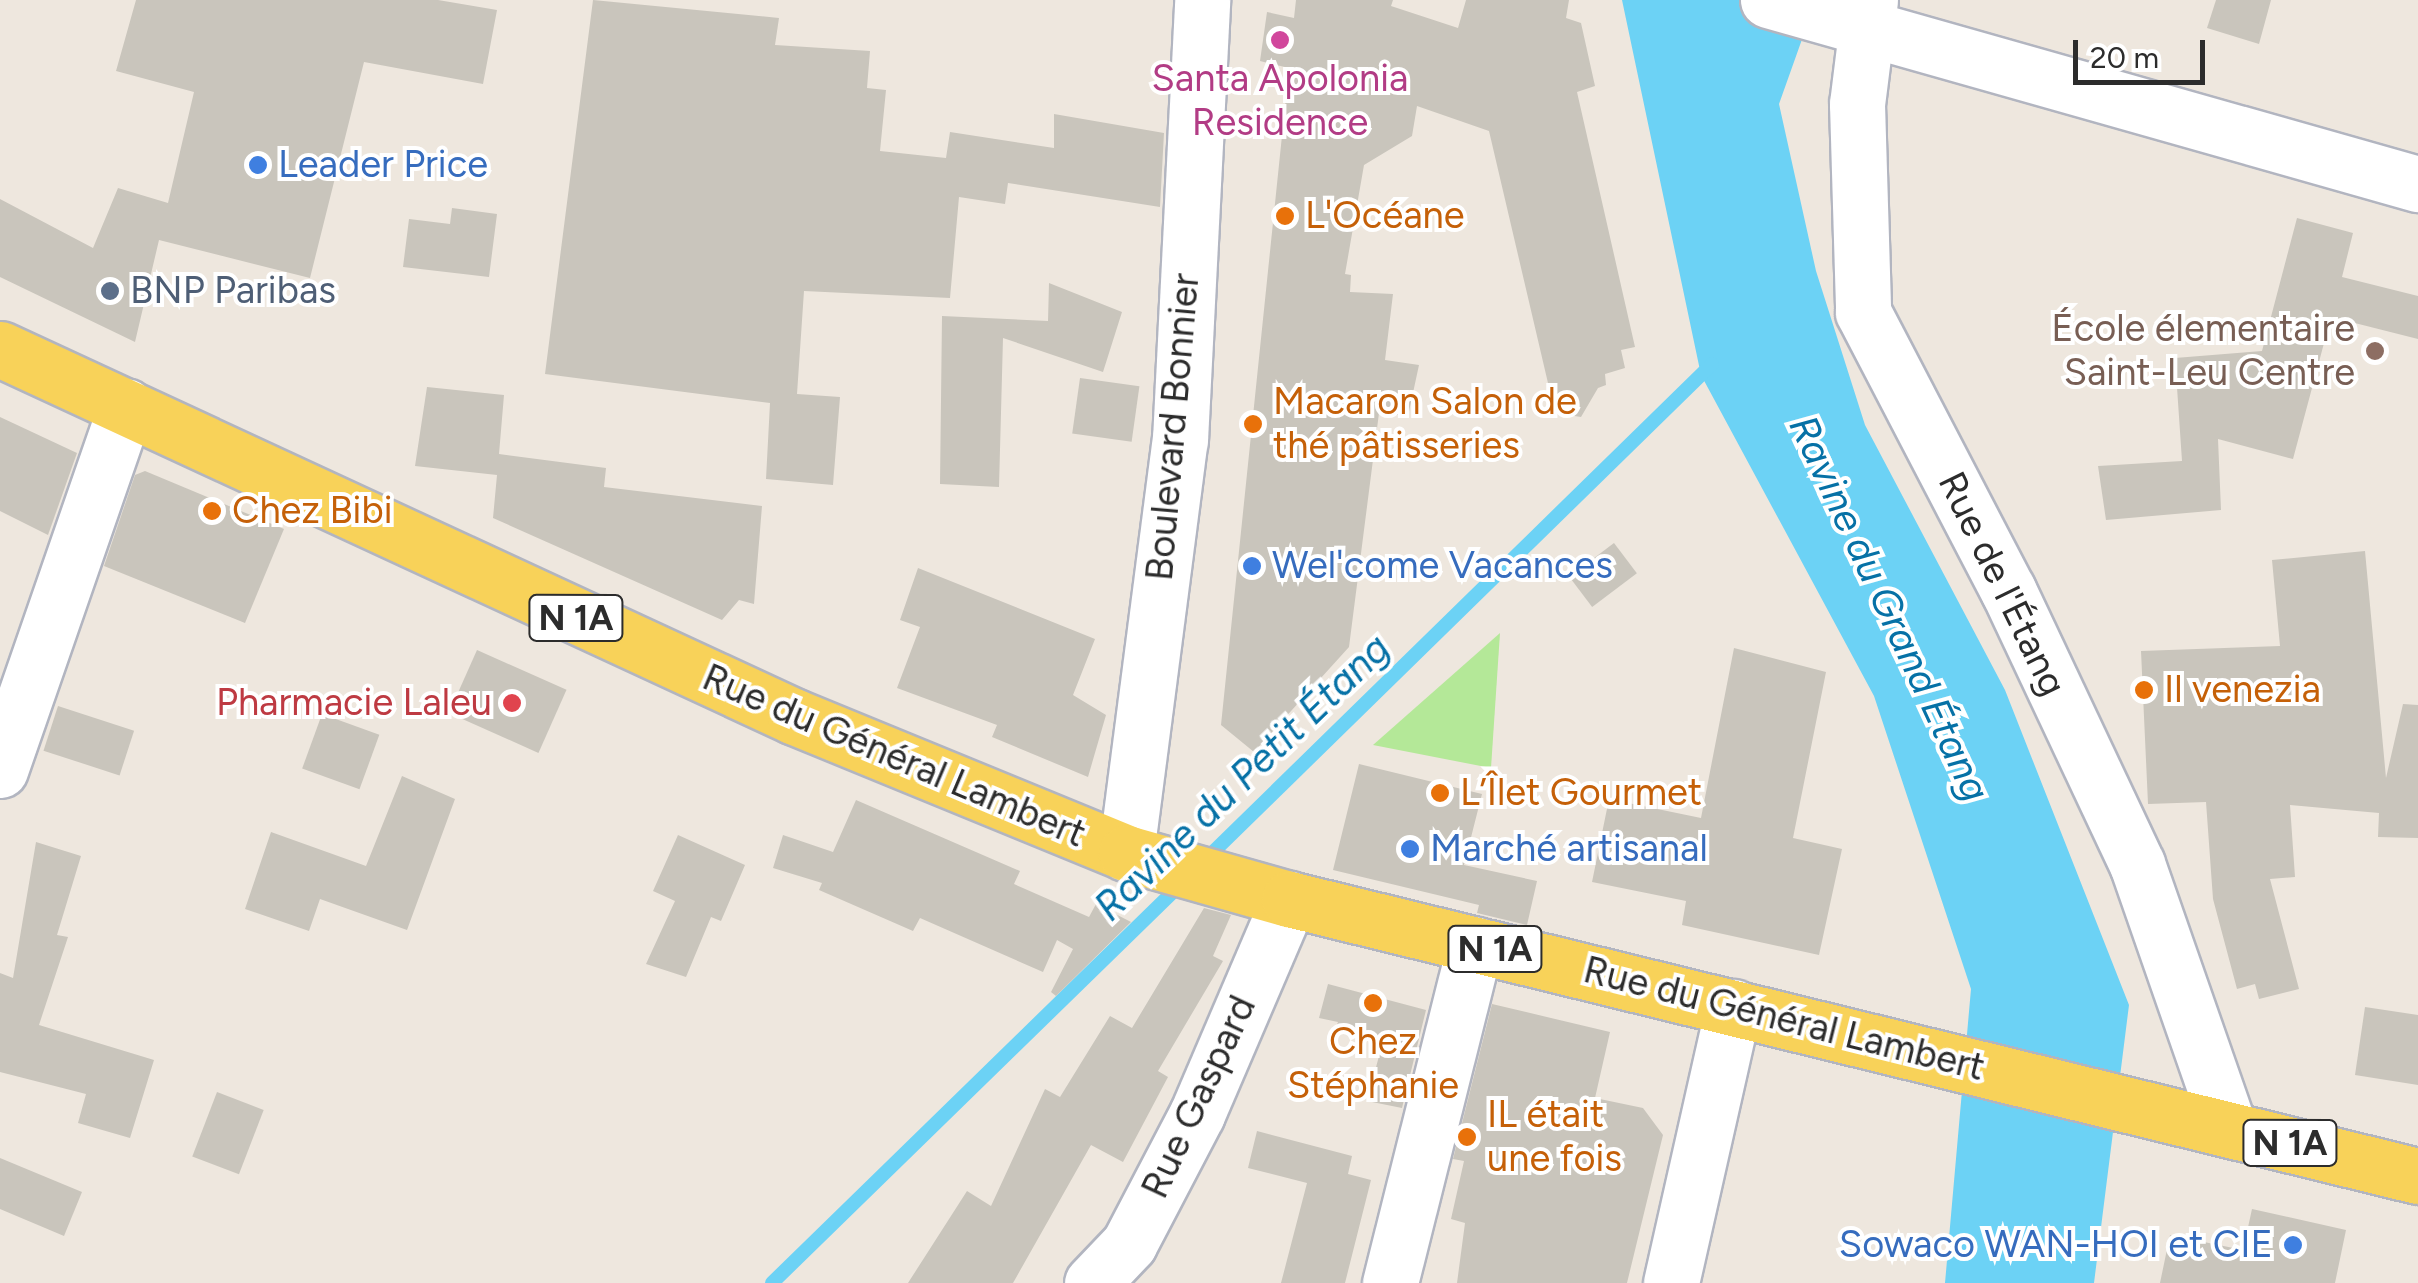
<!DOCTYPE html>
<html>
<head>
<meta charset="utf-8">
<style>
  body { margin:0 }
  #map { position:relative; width:2418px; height:1283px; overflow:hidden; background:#eee7de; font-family:Figtree,sans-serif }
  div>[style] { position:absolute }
  .green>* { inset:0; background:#b4e898 }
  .water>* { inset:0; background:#6cd2f5 }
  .stream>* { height:14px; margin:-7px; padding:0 7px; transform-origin:7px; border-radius:7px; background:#6cd2f5 }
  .building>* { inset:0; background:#c9c5bc; transform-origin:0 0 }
  .roads { filter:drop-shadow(2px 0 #b2b5c0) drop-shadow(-2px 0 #b2b5c0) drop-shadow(0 2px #b2b5c0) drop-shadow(0 -2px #b2b5c0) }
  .minor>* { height:55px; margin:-27.5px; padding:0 27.5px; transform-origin:27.5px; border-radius:27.5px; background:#fff }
  .major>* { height:55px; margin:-27.5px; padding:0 27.5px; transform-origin:27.5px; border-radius:27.5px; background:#f8d259 }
  .dots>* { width:28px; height:28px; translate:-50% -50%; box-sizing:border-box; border:5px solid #fff; border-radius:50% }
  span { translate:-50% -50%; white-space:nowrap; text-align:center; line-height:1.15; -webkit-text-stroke:8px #fff; paint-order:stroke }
  .shield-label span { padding:2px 8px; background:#fff; border:2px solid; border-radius:8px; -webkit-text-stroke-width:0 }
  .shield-label { font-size:35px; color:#2c2c2c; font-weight:700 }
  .hotel-label { font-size:38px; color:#b23c85 }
  .shop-label { font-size:38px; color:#366cbe }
  .left { translate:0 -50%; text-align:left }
  .right { translate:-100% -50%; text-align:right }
  .food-label { font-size:38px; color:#c56008 }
  .service-label { font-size:38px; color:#4e5e75 }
  .education-label { font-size:38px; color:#785e54 }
  .street-label { font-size:38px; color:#2c2c2c }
  .health-label { font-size:38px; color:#be3a42 }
  .water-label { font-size:40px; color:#0671a6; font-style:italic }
  .scale { position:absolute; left:2073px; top:40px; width:132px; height:45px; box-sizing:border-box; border:5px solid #2c2c2c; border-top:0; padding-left:12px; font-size:30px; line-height:35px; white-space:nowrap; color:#2c2c2c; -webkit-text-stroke:8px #fff; paint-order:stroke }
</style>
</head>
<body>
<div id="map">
  <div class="green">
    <i style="clip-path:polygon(1500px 633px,1491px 768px,1373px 745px)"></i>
  </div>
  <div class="water">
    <i style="clip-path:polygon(1622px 0,1816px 0,1779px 104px,1816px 271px,1865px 425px,2005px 690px,2129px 1005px,2094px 1283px,1945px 1283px,1971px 989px,1874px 696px,1701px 375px)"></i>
  </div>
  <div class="stream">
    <i style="left:1205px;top:860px;width:709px;rotate:-44.37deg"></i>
    <i style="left:772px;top:1283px;width:574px;rotate:-44.29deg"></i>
  </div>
  <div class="building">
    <i style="clip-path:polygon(136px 0,438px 0,497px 10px,483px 84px,364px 62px,310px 278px,159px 240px,135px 342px,0 277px,0 199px,93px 248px,118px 188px,168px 203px,194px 92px,116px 71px)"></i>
    <i style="clip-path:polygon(593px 0,779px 18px,775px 45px,870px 51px,867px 88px,886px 90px,880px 151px,946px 158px,950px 132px,1054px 148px,1054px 114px,1164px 133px,1160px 207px,1008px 183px,1005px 204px,959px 197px,950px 298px,804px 291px,797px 394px,840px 397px,833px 485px,766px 479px,770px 403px,545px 374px)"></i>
    <i style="clip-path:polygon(1296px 0,1393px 0,1391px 6px,1458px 28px,1466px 0,1569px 0,1566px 18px,1581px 23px,1595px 86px,1577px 92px,1635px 347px,1621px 350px,1625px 368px,1605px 374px,1606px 385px,1598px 388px,1581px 417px,1555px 413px,1489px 131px,1417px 106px,1412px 136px,1364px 165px,1345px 274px,1351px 275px,1350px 292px,1393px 294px,1385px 360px,1419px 365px,1408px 416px,1379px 413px,1349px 647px,1254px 752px,1221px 725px,1289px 68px,1260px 61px,1267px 12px,1294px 18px)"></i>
    <i style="clip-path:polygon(2216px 0,2271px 0,2259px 44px,2207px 28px)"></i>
    <i style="clip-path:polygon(452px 208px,497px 214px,489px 277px,403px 267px,409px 219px,450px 224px)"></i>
    <i style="clip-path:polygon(2297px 218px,2353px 233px,2342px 277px,2418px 296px,2418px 339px,2331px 317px,2293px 459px,2218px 439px,2221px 510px,2106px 520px,2098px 466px,2182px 461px,2175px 358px,2262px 351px)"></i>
    <i style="clip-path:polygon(1049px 283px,1122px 312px,1103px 372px,1003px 338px,999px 487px,940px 484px,942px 316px,1048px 321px)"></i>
    <i style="left:1080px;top:378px;width:60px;height:56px;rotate:8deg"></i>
    <i style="clip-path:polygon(427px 387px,504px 395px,499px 454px,606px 468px,604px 487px,762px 506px,754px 604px,739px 600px,722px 620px,493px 518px,497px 475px,415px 466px)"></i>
    <i style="clip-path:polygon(0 417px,77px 453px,48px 535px,0 511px)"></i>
    <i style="clip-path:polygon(145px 471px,284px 529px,245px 623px,104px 566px,135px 475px)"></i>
    <i style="left:1614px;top:543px;width:38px;height:56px;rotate:53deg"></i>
    <i style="clip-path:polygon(2365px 551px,2386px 778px,2403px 704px,2418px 705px,2418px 838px,2378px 837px,2379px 813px,2290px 805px,2295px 877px,2270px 879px,2299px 989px,2259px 999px,2255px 984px,2237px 989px,2213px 899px,2206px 802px,2148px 804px,2141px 651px,2280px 646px,2272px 560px)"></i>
    <i style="clip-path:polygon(918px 568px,1095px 639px,1073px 695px,1106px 715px,1088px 777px,992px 737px,997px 725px,897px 688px,920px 627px,900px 620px)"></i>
    <i style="clip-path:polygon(1734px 648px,1826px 672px,1793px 838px,1842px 849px,1819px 955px,1682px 925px,1686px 901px,1592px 882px,1609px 799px,1701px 818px)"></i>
    <i style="left:477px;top:650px;width:98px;height:69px;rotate:24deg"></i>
    <i style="left:58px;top:706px;width:80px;height:47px;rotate:18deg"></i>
    <i style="left:322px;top:714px;width:61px;height:58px;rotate:20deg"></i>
    <i style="clip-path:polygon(1359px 764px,1482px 794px,1464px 865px,1537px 881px,1527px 925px,1477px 913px,1479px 905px,1333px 870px)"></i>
    <i style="clip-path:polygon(402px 776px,455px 799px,407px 930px,320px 899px,309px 931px,245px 909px,271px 832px,366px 866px)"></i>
    <i style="clip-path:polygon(856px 800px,1020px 871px,1014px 884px,1089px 917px,1096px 904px,1131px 922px,1056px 996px,1051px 992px,1073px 949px,1057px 940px,1043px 972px,920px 918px,913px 931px,819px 890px,822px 883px,773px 868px,783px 835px,833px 852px)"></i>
    <i style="clip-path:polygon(678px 835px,745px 865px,721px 921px,711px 917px,686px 977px,646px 964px,675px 901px,653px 891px)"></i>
    <i style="clip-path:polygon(36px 842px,81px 856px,57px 935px,68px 937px,39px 1025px,154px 1060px,130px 1138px,78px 1123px,86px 1094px,0 1072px,0 973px,13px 978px)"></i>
    <i style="clip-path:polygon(1204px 908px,1231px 915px,1213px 956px,1223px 961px,1158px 1071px,1168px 1077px,1123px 1162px,1091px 1145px,1013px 1283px,908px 1283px,967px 1191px,991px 1206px,1045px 1089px,1060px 1097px,1110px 1016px,1132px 1028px)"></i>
    <i style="clip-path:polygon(1328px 984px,1426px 1010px,1402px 1108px,1367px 1101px,1383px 1041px,1335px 1030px,1338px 1022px,1319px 1018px)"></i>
    <i style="clip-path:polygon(1492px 1004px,1610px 1032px,1595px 1098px,1643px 1108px,1663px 1135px,1627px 1283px,1457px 1283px,1465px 1223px,1451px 1219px,1464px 1161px,1453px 1159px)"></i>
    <i style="clip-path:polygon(2365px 1007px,2418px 1015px,2418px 1085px,2355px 1075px)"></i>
    <i style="left:217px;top:1092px;width:50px;height:69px;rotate:21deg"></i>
    <i style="clip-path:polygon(1257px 1131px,1352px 1156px,1348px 1174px,1371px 1180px,1345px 1283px,1281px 1283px,1307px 1183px,1248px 1168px)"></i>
    <i style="clip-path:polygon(0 1158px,82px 1192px,64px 1236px,0 1209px)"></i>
    <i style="clip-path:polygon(2252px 1209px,2346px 1230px,2335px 1283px,2160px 1283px,2170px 1235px,2243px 1250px)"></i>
  </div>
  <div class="roads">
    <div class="minor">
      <i style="left:1768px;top:0;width:676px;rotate:15.81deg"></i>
      <i style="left:1870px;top:0;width:105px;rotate:97.1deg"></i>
      <i style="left:1857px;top:104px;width:208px;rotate:88.3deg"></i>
      <i style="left:1863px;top:312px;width:314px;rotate:62.5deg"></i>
      <i style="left:2008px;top:590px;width:303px;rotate:64.8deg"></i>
      <i style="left:2137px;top:864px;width:280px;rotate:70.8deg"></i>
      <i style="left:0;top:770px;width:385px;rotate:-70.9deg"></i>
      <i style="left:1126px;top:853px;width:417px;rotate:-82.6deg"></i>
      <i style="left:1180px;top:440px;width:441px;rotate:-87.1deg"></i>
      <i style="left:1092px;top:1283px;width:54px;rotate:-46.5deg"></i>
      <i style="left:1129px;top:1244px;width:147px;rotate:-62.4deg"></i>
      <i style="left:1197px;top:1114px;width:234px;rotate:-66.8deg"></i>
      <i style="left:1390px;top:1283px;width:349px;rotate:-75.9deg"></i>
      <i style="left:1671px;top:1283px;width:283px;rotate:-77.3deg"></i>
    </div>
    <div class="major">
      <i style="left:0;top:349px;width:876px;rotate:24.84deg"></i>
      <i style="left:795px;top:717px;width:358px;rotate:22.3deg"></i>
      <i style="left:1126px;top:853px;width:169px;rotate:15.8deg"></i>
      <i style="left:1289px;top:899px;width:1162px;rotate:13.79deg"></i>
    </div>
  </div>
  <div class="dots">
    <i style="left:1280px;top:40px;background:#d1479c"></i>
    <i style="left:258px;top:165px;background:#3f7fe0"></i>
    <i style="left:1285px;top:216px;background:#e8710a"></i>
    <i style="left:110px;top:291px;background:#5c6f8a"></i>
    <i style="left:2375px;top:351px;background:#8d6e63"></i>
    <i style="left:1253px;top:424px;background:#e8710a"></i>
    <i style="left:212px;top:511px;background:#e8710a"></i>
    <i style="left:1252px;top:566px;background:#3f7fe0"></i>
    <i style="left:2144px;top:690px;background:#e8710a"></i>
    <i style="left:512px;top:703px;background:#e0444e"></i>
    <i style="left:1440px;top:793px;background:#e8710a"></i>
    <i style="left:1410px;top:849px;background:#3f7fe0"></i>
    <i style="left:1373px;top:1003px;background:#e8710a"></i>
    <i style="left:1467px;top:1137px;background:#e8710a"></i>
    <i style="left:2293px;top:1245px;background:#3f7fe0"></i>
  </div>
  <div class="shield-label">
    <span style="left:576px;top:618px">N 1A</span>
    <span style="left:1495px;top:949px">N 1A</span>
    <span style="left:2290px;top:1143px">N 1A</span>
  </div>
  <div class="hotel-label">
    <span style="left:1280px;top:101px">Santa Apolonia<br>Residence</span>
  </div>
  <div class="shop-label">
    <span class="left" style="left:278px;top:165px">Leader Price</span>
    <span class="left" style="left:1272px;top:566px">Wel'come Vacances</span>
    <span class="left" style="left:1430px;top:849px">Marché artisanal</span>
    <span class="right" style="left:2273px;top:1245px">Sowaco WAN-HOI et CIE</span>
  </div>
  <div class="food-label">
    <span class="left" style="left:1305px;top:216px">L'Océane</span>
    <span class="left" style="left:1273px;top:424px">Macaron Salon de<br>thé pâtisseries</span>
    <span class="left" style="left:232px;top:511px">Chez Bibi</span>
    <span class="left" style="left:2164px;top:690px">Il venezia</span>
    <span class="left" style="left:1460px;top:793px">L’Îlet Gourmet</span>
    <span style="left:1373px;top:1064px">Chez<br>Stéphanie</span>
    <span class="left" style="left:1487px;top:1137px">IL était<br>une fois</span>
  </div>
  <div class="service-label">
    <span class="left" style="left:130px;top:291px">BNP Paribas</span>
  </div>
  <div class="education-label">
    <span class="right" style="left:2355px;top:351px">École élementaire<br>Saint-Leu Centre</span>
  </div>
  <div class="street-label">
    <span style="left:1173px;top:427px;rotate:-85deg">Boulevard Bonnier</span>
    <span style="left:2002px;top:584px;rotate:64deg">Rue de l'Étang</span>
    <span style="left:894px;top:756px;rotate:23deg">Rue du Général Lambert</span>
    <span style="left:1784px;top:1019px;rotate:14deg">Rue du Général Lambert</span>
    <span style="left:1199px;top:1097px;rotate:-65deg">Rue Gaspard</span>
  </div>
  <div class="health-label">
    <span class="right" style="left:492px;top:703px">Pharmacie Laleu</span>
  </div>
  <div class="water-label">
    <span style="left:1890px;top:608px;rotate:65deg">Ravine du Grand Étang</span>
    <span style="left:1242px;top:777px;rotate:-44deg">Ravine du Petit Étang</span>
  </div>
  <div class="scale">20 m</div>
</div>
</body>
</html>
